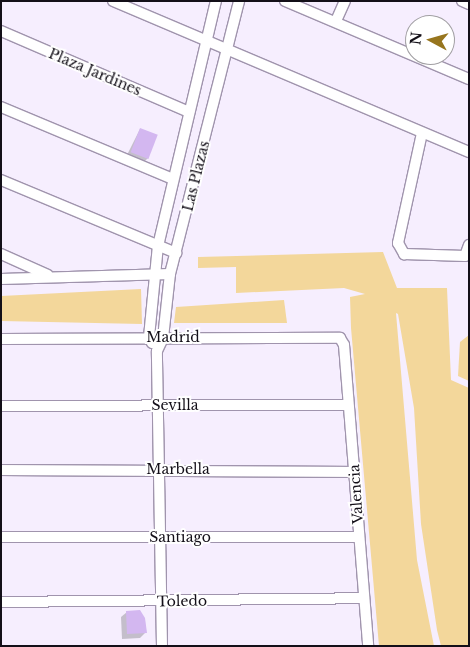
<!DOCTYPE html>
<html>
<head>
<meta charset="utf-8">
<style>
  body { margin:0 }
  #map { position:relative; width:470px; height:647px; overflow:hidden; background:#f6eefe; font-family:"Libre Baskerville",serif }
  div>[style] { position:absolute }
  .green>* { inset:0; background:#f3d79b }
  .shadow>* { inset:0; background:#0003 }
  .building>* { inset:0; background:#d3b7f0; transform-origin:0 0 }
  .roads { filter:drop-shadow(1px 0 #a094ad) drop-shadow(-1px 0 #a094ad) drop-shadow(0 1px #a094ad) drop-shadow(0 -1px #a094ad) }
  .minor>* { height:10px; margin:-5px; padding:0 5px; transform-origin:5px; border-radius:5px; background:#fff }
  span { translate:-50% -50%; white-space:nowrap; text-align:center; line-height:1.15; -webkit-text-stroke:4px #fff; paint-order:stroke }
  .street-label { font-size:14px; color:#130f18 }
  .frame { position:absolute; inset:0; border:2px solid #130f18; pointer-events:none }
  .north { position:absolute; left:405px; top:15px; width:50px; height:50px; box-sizing:border-box; background:#fff; border:1px solid #a19fa3; border-radius:50%; rotate:276deg; font-size:14px; font-weight:700; line-height:20px; text-align:center; color:#130f18 }
  .north::after { content:''; display:block; margin:auto; width:18px; height:22px; background:#97751e; clip-path:polygon(50% 0,100% 100%,50% 72%,0 100%) }
</style>
</head>
<body>
<div id="map">
  <div class="green">
    <i style="clip-path:polygon(383px 252px,397px 288px,447px 288px,451px 380px,469px 388px,469px 646px,441px 646px,437px 630px,421px 524px,414px 408px,398px 314px,396px 313px,417px 560px,434px 646px,379px 646px,351px 328px,350px 297px,365px 294px,344px 288px,236px 293px,236px 267px,198px 268px,198px 257px)"></i>
    <i style="clip-path:polygon(141px 289px,142px 324px,1px 321px,1px 296px)"></i>
    <i style="clip-path:polygon(284px 300px,287px 323px,174px 323px,176px 307px)"></i>
    <i style="clip-path:polygon(469px 335px,469px 381px,458px 376px,460px 342px)"></i>
  </div>
  <div class="shadow">
    <i style="clip-path:polygon(140px 129px,148px 158px,143px 163px,126px 157px)"></i>
    <i style="clip-path:polygon(127px 612px,145px 633px,140px 638px,122px 639px,121px 617px)"></i>
  </div>
  <div class="building">
    <i style="left:140px;top:128px;width:19px;height:26px;rotate:21deg"></i>
    <i style="clip-path:polygon(140px 610px,145px 618px,147px 633px,127px 634px,126px 611px)"></i>
  </div>
  <div class="roads">
    <div class="minor">
      <i style="left:113px;top:1px;width:387px;rotate:23deg"></i>
      <i style="left:285px;top:1px;width:200px;rotate:23deg"></i>
      <i style="left:462px;top:1px;width:8px;rotate:23deg"></i>
      <i style="left:336px;top:21px;width:22px;rotate:-66deg"></i>
      <i style="left:1px;top:31px;width:205px;rotate:23.3deg"></i>
      <i style="left:1px;top:107px;width:186px;rotate:22.7deg"></i>
      <i style="left:422px;top:133px;width:113px;rotate:102.3deg"></i>
      <i style="left:398px;top:243px;width:13px;rotate:61deg"></i>
      <i style="left:404px;top:254px;width:61px;rotate:1.9deg"></i>
      <i style="left:465px;top:256px;width:12px;rotate:-70deg"></i>
      <i style="left:1px;top:180px;width:190px;rotate:22.6deg"></i>
      <i style="left:1px;top:254px;width:51px;rotate:24.1deg"></i>
      <i style="left:1px;top:279px;width:169px;rotate:-1.7deg"></i>
      <i style="left:1px;top:339px;width:339px;rotate:-0.2deg"></i>
      <i style="left:340px;top:338px;width:8px;rotate:60deg"></i>
      <i style="left:344px;top:345px;width:302px;rotate:85.4deg"></i>
      <i style="left:152px;top:343px;width:7px;rotate:-117deg"></i>
      <i style="left:149px;top:337px;width:91px;rotate:-84.4deg"></i>
      <i style="left:158px;top:246px;width:252px;rotate:-76.7deg"></i>
      <i style="left:1px;top:406px;width:347px;rotate:-0.2deg"></i>
      <i style="left:1px;top:470px;width:354px;rotate:0.3deg"></i>
      <i style="left:1px;top:537px;width:358px"></i>
      <i style="left:1px;top:602px;width:362px;rotate:-0.6deg"></i>
      <i style="left:162px;top:646px;width:295px;rotate:-91deg"></i>
      <i style="left:157px;top:351px;width:14px;rotate:-65deg"></i>
      <i style="left:163px;top:338px;width:64px;rotate:-83.8deg"></i>
      <i style="left:170px;top:274px;width:282px;rotate:-75.8deg"></i>
    </div>
  </div>
  <div class="street-label">
    <span style="left:95px;top:72px;rotate:23deg">Plaza Jardines</span>
    <span style="left:196px;top:176px;rotate:-76deg">Las Plazas</span>
    <span style="left:173px;top:337px">Madrid</span>
    <span style="left:175px;top:405px">Sevilla</span>
    <span style="left:178px;top:469px">Marbella</span>
    <span style="left:356px;top:494px;rotate:-94deg">Valencia</span>
    <span style="left:180px;top:537px">Santiago</span>
    <span style="left:182px;top:601px;rotate:-1deg">Toledo</span>
  </div>
  <div class="frame"></div>
  <div class="north">N</div>
</div>
</body>
</html>
